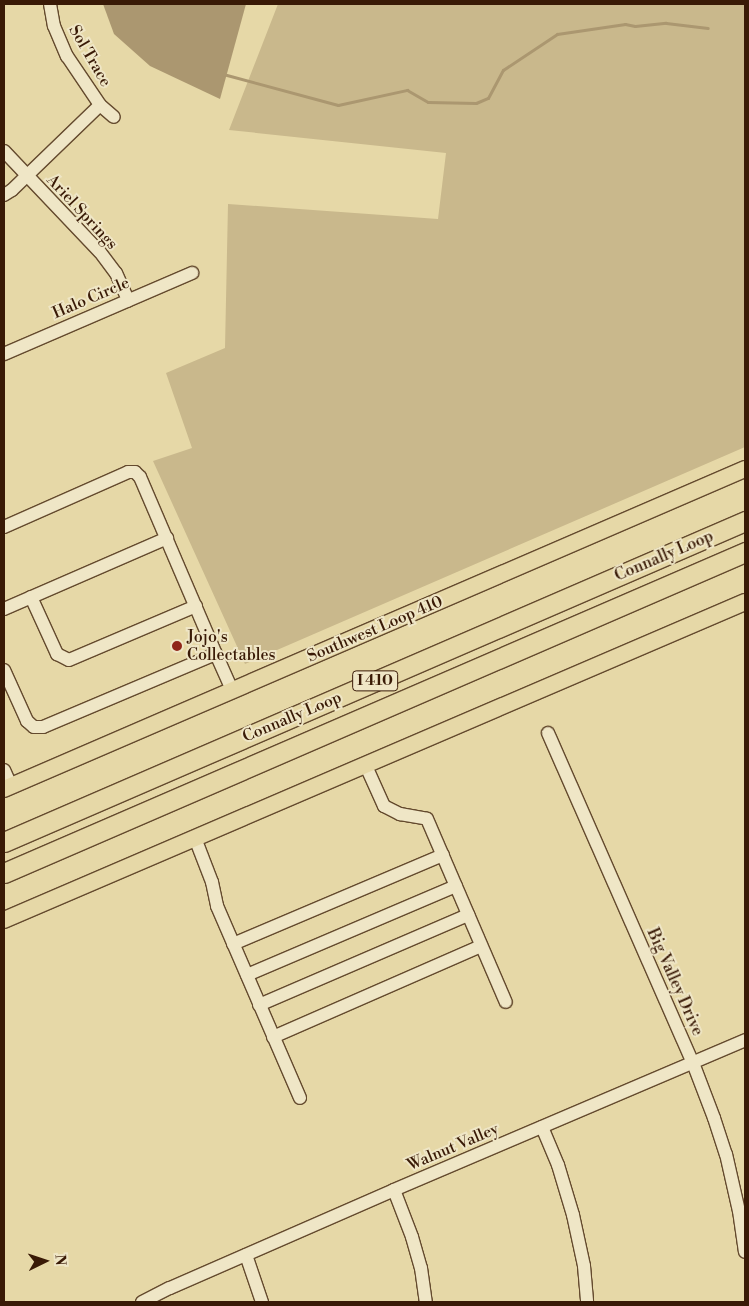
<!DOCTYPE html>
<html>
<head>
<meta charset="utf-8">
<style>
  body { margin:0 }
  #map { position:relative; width:749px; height:1306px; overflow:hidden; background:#e6d8a7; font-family:"Libre Bodoni",serif }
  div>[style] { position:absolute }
  .green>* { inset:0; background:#c9b88c }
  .water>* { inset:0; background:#ab9770 }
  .stream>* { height:3px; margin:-1.5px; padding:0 1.5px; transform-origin:1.5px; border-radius:1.5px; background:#ab9770 }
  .roads { filter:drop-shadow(1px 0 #644a2e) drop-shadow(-1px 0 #644a2e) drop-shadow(0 1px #644a2e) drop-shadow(0 -1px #644a2e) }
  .minor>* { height:12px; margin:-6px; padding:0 6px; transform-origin:6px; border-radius:6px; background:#efe6c6 }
  .major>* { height:16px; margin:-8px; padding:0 8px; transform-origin:8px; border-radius:8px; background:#e6d8a7 }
  .highway>* { height:19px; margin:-9.5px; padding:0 9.5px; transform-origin:9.5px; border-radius:9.5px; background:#e6d8a7 }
  .dots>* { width:14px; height:14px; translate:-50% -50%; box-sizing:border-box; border:2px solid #efe6c6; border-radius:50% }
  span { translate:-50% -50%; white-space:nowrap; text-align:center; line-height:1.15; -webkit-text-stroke:4px #efe6c6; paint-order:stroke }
  .shield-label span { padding:1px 4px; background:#efe6c6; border:1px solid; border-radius:4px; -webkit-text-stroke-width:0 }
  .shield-label { font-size:15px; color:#391a06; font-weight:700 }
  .street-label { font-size:16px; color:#391a06 }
  .poi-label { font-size:16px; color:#391a06 }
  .left { translate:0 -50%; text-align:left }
  .frame { position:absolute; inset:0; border:5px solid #391a06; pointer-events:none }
  .north { position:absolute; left:20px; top:1236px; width:50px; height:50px; -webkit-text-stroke:4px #efe6c6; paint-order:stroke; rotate:86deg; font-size:14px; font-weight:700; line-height:20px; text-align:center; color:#391a06 }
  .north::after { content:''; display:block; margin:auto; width:18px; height:22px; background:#391a06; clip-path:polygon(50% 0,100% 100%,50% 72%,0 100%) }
</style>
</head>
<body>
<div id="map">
  <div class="green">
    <i style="clip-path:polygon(278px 4px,745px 4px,745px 447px,245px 664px,153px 461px,192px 448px,166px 373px,225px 348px,228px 204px,438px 219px,446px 153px,229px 130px)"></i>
  </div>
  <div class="water">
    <i style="clip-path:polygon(103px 4px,246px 4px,220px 99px,150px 66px,114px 34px)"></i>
  </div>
  <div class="stream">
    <i style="left:223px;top:74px;width:119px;rotate:15.1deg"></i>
    <i style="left:338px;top:105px;width:71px;rotate:-12.3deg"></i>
    <i style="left:407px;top:90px;width:24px;rotate:30deg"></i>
    <i style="left:428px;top:102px;width:48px;rotate:1.2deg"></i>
    <i style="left:476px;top:103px;width:13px;rotate:-23deg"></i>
    <i style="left:488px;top:98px;width:32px;rotate:-62deg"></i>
    <i style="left:503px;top:70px;width:65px;rotate:-33.7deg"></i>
    <i style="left:557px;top:34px;width:69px;rotate:-8.4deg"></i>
    <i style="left:625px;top:24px;width:10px;rotate:11deg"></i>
    <i style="left:635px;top:26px;width:31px;rotate:-6deg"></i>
    <i style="left:666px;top:23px;width:42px;rotate:6.8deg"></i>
  </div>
  <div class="roads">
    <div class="minor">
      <i style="left:50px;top:4px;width:22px;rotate:80deg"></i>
      <i style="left:54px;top:26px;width:33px;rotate:67deg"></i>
      <i style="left:67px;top:56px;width:59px;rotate:56deg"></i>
      <i style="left:100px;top:105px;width:18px;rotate:41deg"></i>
      <i style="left:4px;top:151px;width:139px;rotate:46.5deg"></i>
      <i style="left:100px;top:252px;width:26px;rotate:53deg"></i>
      <i style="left:116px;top:273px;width:30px;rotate:66deg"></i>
      <i style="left:4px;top:195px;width:9px;rotate:-32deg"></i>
      <i style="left:12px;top:190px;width:122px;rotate:-44deg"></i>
      <i style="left:4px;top:354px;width:205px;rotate:-23.3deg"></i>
      <i style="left:4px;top:527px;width:136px;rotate:-23.9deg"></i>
      <i style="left:128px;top:472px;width:7px"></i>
      <i style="left:135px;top:472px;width:7px;rotate:45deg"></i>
      <i style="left:140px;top:477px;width:193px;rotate:66.8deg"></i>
      <i style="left:31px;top:597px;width:63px;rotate:65.5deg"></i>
      <i style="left:57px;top:654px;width:13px;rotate:27deg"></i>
      <i style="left:69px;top:660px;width:138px;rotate:-23deg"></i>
      <i style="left:4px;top:609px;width:178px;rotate:-23.5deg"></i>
      <i style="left:4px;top:670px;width:56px;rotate:65.7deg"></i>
      <i style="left:27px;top:721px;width:9px;rotate:41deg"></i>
      <i style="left:34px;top:727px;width:9px"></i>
      <i style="left:43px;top:727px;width:188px;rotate:-22.9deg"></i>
      <i style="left:216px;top:654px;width:39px;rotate:66deg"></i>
      <i style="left:548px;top:733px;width:360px;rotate:66.3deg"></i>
      <i style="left:693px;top:1063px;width:59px;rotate:69.1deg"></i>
      <i style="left:714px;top:1118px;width:38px;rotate:72deg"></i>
      <i style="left:726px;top:1154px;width:58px;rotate:77.2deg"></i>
      <i style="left:739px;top:1211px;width:41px;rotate:81.7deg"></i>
      <i style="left:366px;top:766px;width:44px;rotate:65.8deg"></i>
      <i style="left:384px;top:806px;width:18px;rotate:27deg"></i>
      <i style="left:400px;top:814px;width:27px;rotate:10deg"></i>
      <i style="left:427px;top:819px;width:199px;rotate:66.7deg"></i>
      <i style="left:4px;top:770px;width:17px;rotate:66deg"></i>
      <i style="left:195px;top:838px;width:47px;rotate:68.9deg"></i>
      <i style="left:212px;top:882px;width:25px;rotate:78deg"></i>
      <i style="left:217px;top:906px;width:209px;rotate:66.6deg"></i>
      <i style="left:233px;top:944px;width:228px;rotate:-23deg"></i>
      <i style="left:247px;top:975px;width:227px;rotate:-23.1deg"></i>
      <i style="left:259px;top:1005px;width:228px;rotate:-23.3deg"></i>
      <i style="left:273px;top:1037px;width:227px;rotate:-23.6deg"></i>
      <i style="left:542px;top:1127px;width:41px;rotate:67.2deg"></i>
      <i style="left:558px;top:1165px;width:52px;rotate:73.3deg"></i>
      <i style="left:573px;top:1215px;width:52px;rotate:77.8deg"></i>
      <i style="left:584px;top:1266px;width:36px;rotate:85deg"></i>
      <i style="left:394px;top:1190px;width:50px;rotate:69deg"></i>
      <i style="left:412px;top:1237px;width:32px;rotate:74deg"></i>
      <i style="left:421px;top:1268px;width:34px;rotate:82deg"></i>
      <i style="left:246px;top:1255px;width:50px;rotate:71.2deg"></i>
      <i style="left:142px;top:1302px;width:31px;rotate:-27deg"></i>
      <i style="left:170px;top:1288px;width:244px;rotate:-23.6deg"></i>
      <i style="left:394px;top:1190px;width:382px;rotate:-23.1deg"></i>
    </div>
    <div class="major">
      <i style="left:4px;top:789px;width:807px;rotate:-23.36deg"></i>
      <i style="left:4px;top:920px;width:806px;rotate:-23.23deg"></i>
    </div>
    <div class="highway">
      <i style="left:4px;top:842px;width:808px;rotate:-23.42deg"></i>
      <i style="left:4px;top:873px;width:808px;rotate:-23.42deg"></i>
    </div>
  </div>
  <div class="dots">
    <i style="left:177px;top:646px;background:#8f2418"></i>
  </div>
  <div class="shield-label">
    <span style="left:375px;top:681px">I 410</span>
  </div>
  <div class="street-label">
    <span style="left:90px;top:56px;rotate:60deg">Sol Trace</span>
    <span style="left:82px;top:212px;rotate:47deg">Ariel Springs</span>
    <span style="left:91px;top:298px;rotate:-23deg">Halo Circle</span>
    <span style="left:664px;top:556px;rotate:-23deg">Connally Loop</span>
    <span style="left:375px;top:629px;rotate:-23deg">Southwest Loop 410</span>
    <span style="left:292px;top:717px;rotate:-23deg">Connally Loop</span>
    <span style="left:675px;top:982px;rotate:66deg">Big Valley Drive</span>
    <span style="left:453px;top:1147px;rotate:-23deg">Walnut Valley</span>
  </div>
  <div class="poi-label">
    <span class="left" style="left:187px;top:646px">Jojo's<br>Collectables</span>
  </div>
  <div class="frame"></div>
  <div class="north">N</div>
</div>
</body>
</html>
